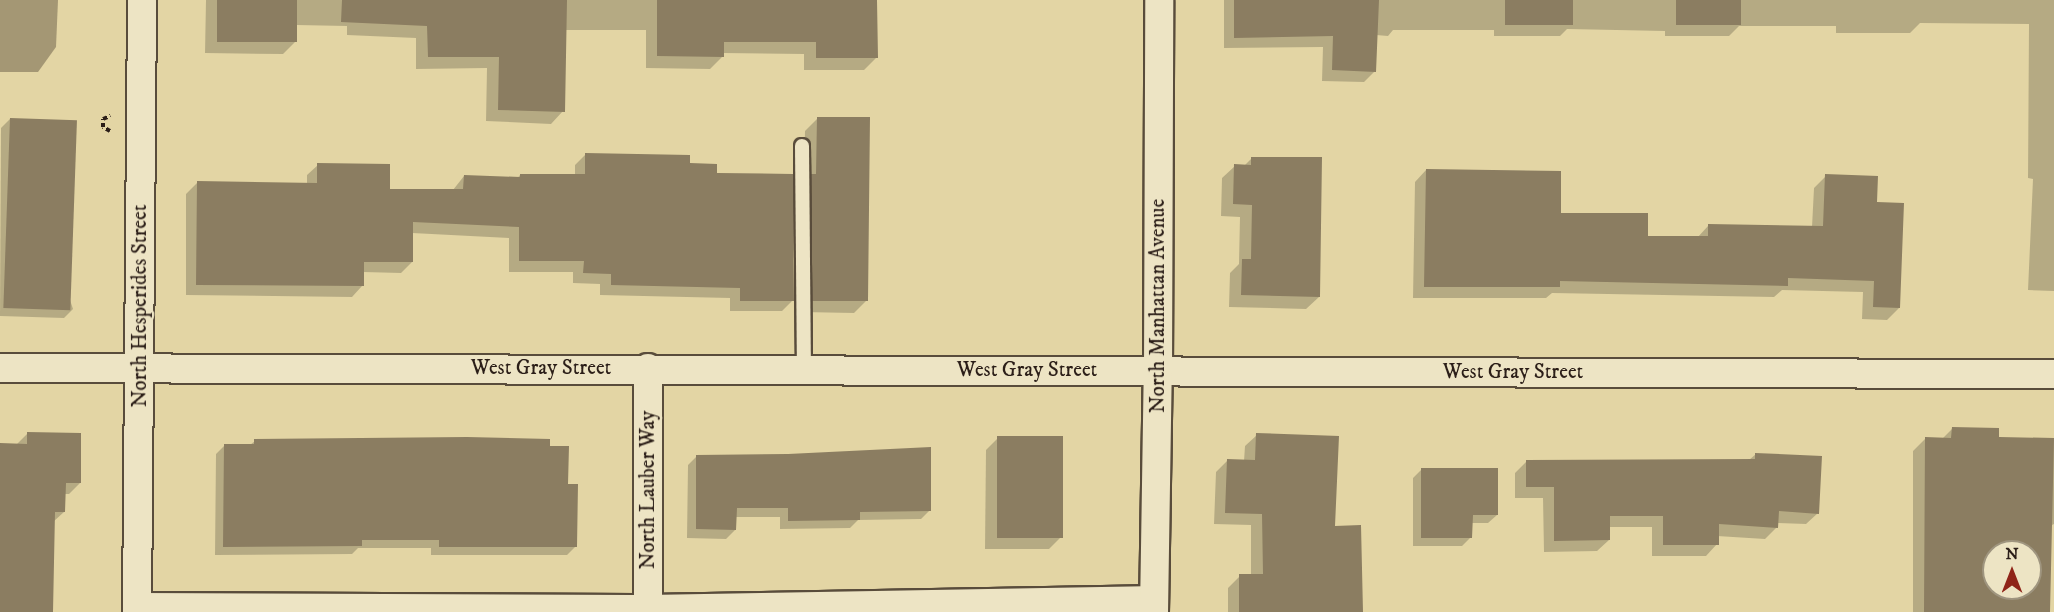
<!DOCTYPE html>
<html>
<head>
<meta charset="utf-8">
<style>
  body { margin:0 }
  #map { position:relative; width:2054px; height:612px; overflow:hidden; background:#e3d5a4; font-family:"IM FELL DW Pica",serif }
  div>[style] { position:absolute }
  .water>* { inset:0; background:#a49774 }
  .shadow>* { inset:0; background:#0003 }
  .building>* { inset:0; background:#8b7d61; transform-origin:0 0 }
  .path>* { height:4px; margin-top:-2px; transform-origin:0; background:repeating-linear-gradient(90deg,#2b1e18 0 4.5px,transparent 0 7.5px) }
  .roads { filter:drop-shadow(2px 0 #594c3b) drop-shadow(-2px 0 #594c3b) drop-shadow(0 2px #594c3b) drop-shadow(0 -2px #594c3b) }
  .service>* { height:14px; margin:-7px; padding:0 7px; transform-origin:7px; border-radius:7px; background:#ede4c4 }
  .minor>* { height:28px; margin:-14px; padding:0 14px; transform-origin:14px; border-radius:14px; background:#ede4c4 }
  span { translate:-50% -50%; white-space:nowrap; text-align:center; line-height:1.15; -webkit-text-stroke:4.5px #ede4c4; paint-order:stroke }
  .street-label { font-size:21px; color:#2b1e18 }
  .north { position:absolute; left:1982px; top:540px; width:60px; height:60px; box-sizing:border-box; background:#ede4c4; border:2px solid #9f957f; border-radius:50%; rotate:0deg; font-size:16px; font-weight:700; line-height:24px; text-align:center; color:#2b1e18 }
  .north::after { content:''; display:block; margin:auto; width:21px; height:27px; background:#8f2418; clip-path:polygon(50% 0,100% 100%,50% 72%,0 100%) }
</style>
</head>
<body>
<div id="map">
  <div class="water">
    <i style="clip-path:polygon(0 0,58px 0,56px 47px,38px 72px,0 72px)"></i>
  </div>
  <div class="shadow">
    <i style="clip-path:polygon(206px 0,876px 0,876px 58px,864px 70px,804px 70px,804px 54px,722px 53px,722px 57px,710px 69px,646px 68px,646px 30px,565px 30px,563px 111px,551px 124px,486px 121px,487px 68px,416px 69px,416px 38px,347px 35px,347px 26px,296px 25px,295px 42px,283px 54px,205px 53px)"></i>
    <i style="clip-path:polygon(1224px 0,2054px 0,2054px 291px,2028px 290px,2033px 179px,2028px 178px,2029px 24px,1920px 23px,1910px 33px,1836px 33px,1836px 26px,1739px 26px,1729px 36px,1665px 36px,1665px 31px,1567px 29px,1560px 36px,1494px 36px,1494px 30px,1393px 30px,1388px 36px,1376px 35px,1375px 71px,1364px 82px,1322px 81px,1323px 47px,1224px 48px)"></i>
    <i style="clip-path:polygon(10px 119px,73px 309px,64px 318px,0 316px,1px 128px)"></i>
    <i style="clip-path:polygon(817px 119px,867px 300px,854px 313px,801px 312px,805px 131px)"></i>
    <i style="clip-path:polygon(586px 154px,688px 164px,715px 174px,793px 300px,782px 311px,730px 311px,730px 298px,600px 295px,600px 284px,573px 283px,573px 272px,509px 272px,509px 238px,412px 233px,412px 262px,401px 273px,363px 272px,362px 286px,352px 297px,186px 295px,186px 194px,197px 183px,307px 185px,307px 175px,318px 165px,388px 190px,453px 190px,464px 176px,517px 179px,520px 175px,575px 175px,575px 165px)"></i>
    <i style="clip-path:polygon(1252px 158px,1319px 297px,1306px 309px,1229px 307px,1230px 273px,1239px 264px,1240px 217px,1221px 216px,1222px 178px,1235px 166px,1244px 166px)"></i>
    <i style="clip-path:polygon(1426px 170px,1559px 215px,1646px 238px,1697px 238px,1708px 226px,1812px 227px,1814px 188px,1826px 176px,1876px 204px,1899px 308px,1887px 320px,1862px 319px,1863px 292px,1782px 290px,1774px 297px,1552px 293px,1546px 298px,1413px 298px,1415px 182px)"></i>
    <i style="clip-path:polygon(evenodd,1952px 429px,1998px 439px,2054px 440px,2054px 524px,2050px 526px,2048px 612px,1913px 612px,1913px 451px,1925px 439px,1942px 439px,1952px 429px,1994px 552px,2030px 552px,2030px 588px,1994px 588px,1994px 552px)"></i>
    <i style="clip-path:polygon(28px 433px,80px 483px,69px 494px,64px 494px,64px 512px,53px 522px,52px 612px,0 612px,0 445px,16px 445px)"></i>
    <i style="clip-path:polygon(1257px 435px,1334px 527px,1362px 612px,1228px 612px,1228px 588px,1240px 576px,1251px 576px,1251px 525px,1214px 524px,1216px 472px,1228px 460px,1244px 461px,1245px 446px)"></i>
    <i style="clip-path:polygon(998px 438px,1061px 537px,1049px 549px,985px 549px,986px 450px)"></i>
    <i style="clip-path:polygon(255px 441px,549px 447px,576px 546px,567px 555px,431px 555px,431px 548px,358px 548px,352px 554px,215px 555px,216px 454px,225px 445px,250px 445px)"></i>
    <i style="clip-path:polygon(1756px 454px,1818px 513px,1806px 524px,1777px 523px,1777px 527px,1765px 539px,1717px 536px,1717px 544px,1706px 556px,1652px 556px,1652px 527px,1608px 527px,1609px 540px,1597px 551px,1544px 552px,1543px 498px,1515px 498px,1515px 473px,1526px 462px,1749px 460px)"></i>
    <i style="clip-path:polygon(697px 456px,930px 510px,921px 519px,858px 520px,850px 528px,780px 529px,780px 517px,735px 517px,735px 530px,726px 539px,687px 538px,688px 465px)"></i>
    <i style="clip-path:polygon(1422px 469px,1497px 515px,1488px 523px,1471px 523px,1471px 537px,1462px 546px,1413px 546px,1413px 478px)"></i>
  </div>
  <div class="building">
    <i style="left:217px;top:0;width:80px;height:42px"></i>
    <i style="clip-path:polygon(342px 0,567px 0,565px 112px,498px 110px,499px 57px,428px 57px,427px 26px,341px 22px)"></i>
    <i style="clip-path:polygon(657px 0,877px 0,878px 58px,816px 58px,816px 42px,724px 42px,724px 57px,657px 56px)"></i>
    <i style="clip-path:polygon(1234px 0,1379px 0,1376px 72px,1332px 70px,1333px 36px,1234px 38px)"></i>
    <i style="left:1505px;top:0;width:68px;height:25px"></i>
    <i style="left:1676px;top:0;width:65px;height:25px"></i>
    <i style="clip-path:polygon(817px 117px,870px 117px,868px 301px,812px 301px,811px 174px,816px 174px)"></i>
    <i style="left:10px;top:118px;width:67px;height:190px;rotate:2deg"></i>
    <i style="clip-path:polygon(585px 153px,690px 155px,690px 163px,717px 164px,717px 173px,793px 174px,794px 301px,740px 301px,740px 288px,611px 285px,611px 274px,583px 273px,584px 261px,519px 261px,519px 227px,413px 222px,413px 262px,364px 262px,364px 286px,196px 285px,197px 181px,317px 183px,317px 163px,390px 164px,390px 189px,463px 189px,464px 175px,520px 177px,520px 174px,585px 174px)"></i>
    <i style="clip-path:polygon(1251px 157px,1322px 157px,1320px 297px,1241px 295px,1242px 259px,1251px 259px,1252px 205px,1233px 204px,1234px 164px,1251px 165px)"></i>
    <i style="clip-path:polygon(1426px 169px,1561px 171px,1561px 213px,1648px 213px,1648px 236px,1708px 236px,1708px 224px,1823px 226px,1825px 174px,1878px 176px,1877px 202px,1904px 203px,1900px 308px,1873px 307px,1874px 281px,1788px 278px,1788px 286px,1560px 281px,1560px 287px,1424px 287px)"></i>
    <i style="clip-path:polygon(evenodd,1952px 427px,1999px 428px,1999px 437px,2054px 438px,2050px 612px,1924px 612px,1925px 437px,1951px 438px,1952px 427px,1994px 552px,2030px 552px,2030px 588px,1994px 588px,1994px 552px)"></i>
    <i style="clip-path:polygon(27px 432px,81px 433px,81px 483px,66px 483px,65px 512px,55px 512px,53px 612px,0 612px,0 443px,27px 444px)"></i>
    <i style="clip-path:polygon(1256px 433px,1339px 436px,1335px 526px,1361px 525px,1363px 612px,1239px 612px,1239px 574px,1263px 574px,1262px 514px,1225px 513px,1227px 459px,1255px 460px)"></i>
    <i style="left:997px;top:436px;width:66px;height:102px"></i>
    <i style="clip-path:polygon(467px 437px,550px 439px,550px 446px,569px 446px,568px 484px,578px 484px,577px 547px,439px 547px,439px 540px,362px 540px,362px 546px,223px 547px,224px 444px,254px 444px,254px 439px)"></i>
    <i style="clip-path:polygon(931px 447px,931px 511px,860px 512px,860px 520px,788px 521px,788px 508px,737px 508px,736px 530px,696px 529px,696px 455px,788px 454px)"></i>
    <i style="clip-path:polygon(1755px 453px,1822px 456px,1819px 514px,1779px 511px,1778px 528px,1719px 524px,1719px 545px,1663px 545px,1663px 516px,1610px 516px,1610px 540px,1554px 541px,1554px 487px,1526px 487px,1526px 460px,1755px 459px)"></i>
    <i style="clip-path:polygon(1421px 468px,1498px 468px,1498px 515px,1473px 515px,1472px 538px,1421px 538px)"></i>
  </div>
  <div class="path">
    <i style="left:110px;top:131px;width:8px;rotate:-150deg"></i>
    <i style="left:103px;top:127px;width:8px;rotate:-90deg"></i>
    <i style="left:103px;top:119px;width:8px;rotate:-23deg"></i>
  </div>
  <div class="roads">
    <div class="service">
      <i style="left:802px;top:146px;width:222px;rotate:89.5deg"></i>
    </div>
    <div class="minor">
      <i style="left:0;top:368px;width:2054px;rotate:0.17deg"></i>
      <i style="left:137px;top:607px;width:511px;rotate:0.22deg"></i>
      <i style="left:648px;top:609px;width:506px;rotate:-1.02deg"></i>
      <i style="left:137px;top:612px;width:612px;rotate:-89.53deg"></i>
      <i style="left:648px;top:612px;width:244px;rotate:-90deg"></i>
      <i style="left:1154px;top:612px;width:242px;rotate:-89.1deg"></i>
      <i style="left:1158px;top:370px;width:370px;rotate:-89.8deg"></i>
    </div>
  </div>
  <div class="street-label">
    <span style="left:140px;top:306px;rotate:-90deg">North Hesperides Street</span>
    <span style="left:1158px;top:306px;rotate:-90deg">North Manhattan Avenue</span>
    <span style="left:541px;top:368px">West Gray Street</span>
    <span style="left:1027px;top:370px">West Gray Street</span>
    <span style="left:1513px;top:372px">West Gray Street</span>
    <span style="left:648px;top:490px;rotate:-90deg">North Lauber Way</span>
  </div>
  <div class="north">N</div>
</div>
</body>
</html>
